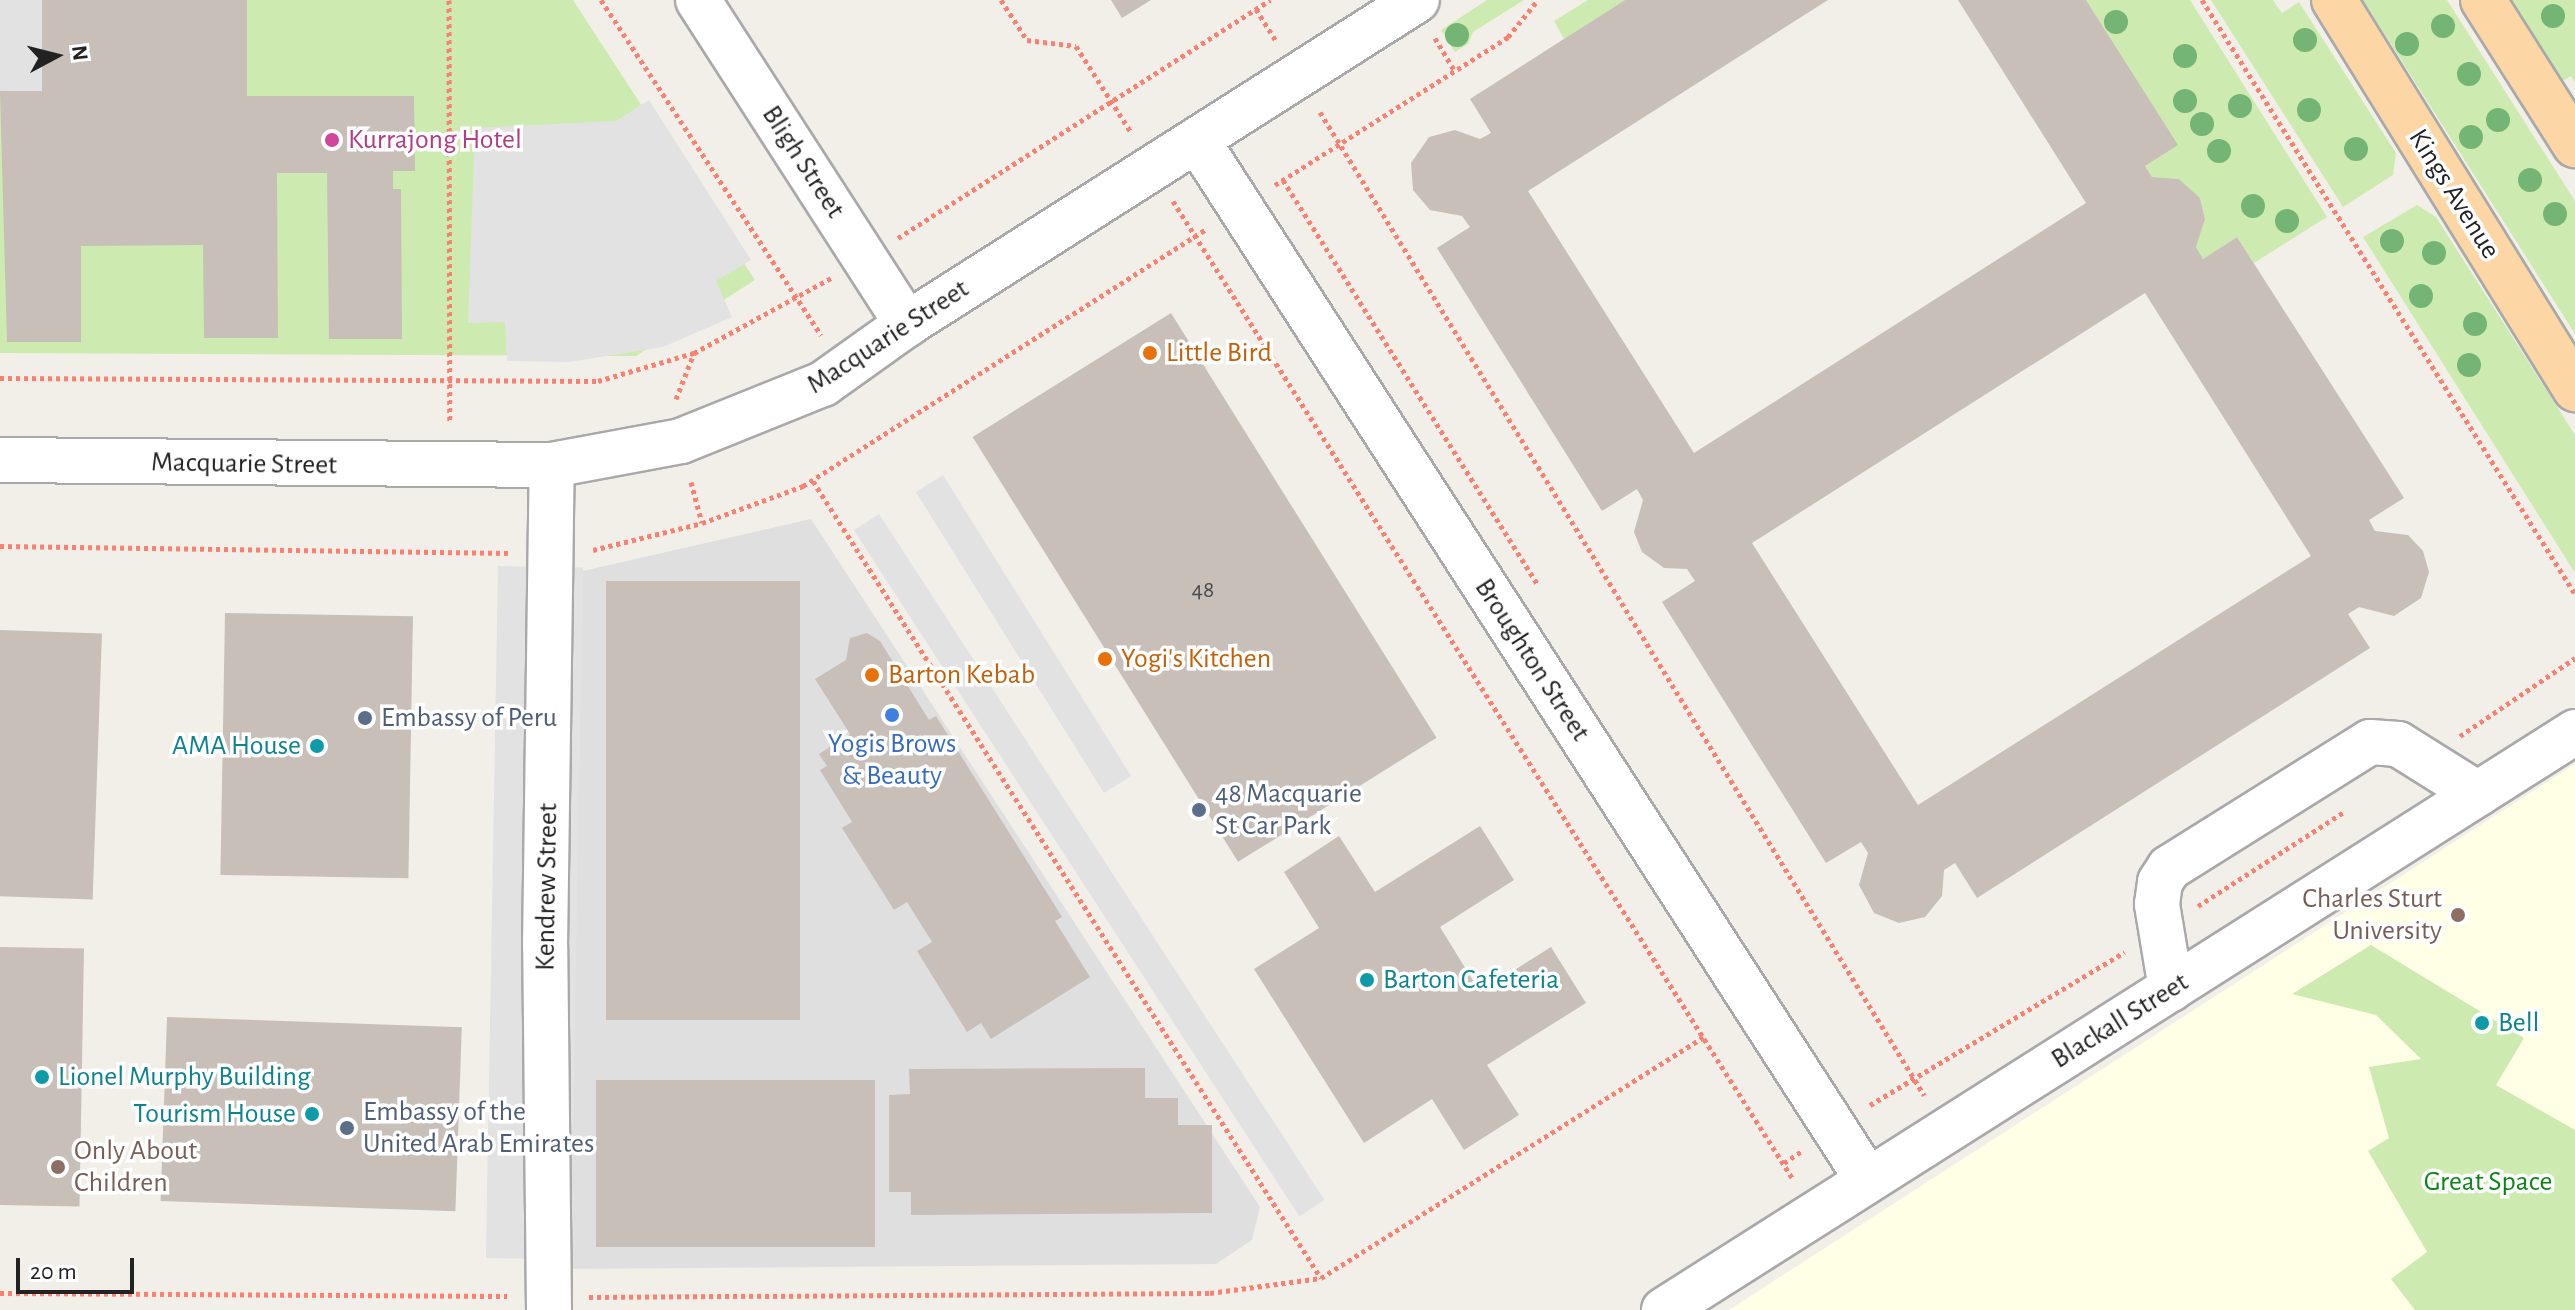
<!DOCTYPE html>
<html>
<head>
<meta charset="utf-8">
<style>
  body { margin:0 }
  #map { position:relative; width:2575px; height:1310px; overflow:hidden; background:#f2efe9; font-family:"Alegreya Sans",sans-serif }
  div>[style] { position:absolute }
  .residential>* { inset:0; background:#e0dfdf }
  .education>* { inset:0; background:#ffffe5 }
  .grass>* { inset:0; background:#cdebb0 }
  .parking>* { inset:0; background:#e2e2e2; transform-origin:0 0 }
  .building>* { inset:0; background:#c7bfb8; transform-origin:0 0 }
  .path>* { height:5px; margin-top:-2.5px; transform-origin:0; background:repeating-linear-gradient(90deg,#fa8072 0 4px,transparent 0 8px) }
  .roads { filter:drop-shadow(2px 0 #a9a9a9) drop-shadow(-2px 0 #a9a9a9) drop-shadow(0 2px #a9a9a9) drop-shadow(0 -2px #a9a9a9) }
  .minor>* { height:44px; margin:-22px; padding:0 22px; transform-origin:22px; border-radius:22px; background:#fff }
  .major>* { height:44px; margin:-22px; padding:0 22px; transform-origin:22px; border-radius:22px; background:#fcd6a4 }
  .trees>* { width:24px; height:24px; margin:-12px; border-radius:50%; background:#74b475 }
  .dots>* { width:22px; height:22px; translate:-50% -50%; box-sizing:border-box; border:4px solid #fff; border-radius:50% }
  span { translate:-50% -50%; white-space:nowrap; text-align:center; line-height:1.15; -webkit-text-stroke:7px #fff; paint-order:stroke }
  .number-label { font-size:24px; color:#4b4948 }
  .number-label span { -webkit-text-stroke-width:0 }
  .hotel-label { font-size:28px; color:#b23c85 }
  .left { translate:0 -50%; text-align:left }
  .street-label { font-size:28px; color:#222 }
  .food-label { font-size:28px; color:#c56008 }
  .service-label { font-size:28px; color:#4e5e75 }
  .shop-label { font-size:28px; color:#366cbe }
  .culture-label { font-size:28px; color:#0d838f }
  .right { translate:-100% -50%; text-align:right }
  .education-label { font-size:28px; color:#785e54 }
  .park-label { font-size:28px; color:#0c8416 }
  .north { position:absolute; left:16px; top:16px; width:80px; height:80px; -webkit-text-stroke:6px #fff; paint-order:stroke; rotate:83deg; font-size:22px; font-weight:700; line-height:32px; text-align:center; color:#222 }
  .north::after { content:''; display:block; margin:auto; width:28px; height:36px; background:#222; clip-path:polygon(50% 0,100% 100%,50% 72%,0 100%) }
  .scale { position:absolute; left:16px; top:1258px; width:118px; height:36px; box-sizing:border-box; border:4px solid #222; border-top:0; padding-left:10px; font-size:24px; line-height:28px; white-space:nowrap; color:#222; -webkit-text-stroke:6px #fff; paint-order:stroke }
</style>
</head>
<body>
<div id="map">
  <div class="residential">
    <i style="clip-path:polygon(811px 519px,1260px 1207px,1252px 1240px,1216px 1264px,568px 1269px,574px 573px)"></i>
  </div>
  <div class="education">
    <i style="clip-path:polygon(2575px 764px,2575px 1310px,1729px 1310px,2107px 1066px)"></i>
  </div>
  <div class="grass">
    <i style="clip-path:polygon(0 0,573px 0,755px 280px,636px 356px,0 353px)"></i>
    <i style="clip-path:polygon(1487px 0,1524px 0,1473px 32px,1468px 44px,1455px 52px,1441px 30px)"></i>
    <i style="clip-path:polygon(1588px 0,1625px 0,1564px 39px,1554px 21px)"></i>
    <i style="clip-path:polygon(2086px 0,2190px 0,2327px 217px,2254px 263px,2237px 237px,2203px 259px,2196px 247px,2205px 219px,2200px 198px,2179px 179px,2152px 177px,2145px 166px,2177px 145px)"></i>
    <i style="clip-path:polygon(2211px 0,2273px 0,2282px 13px,2299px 2px,2396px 153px,2393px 175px,2343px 207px)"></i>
    <i style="clip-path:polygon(2363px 0,2447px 0,2575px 201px,2575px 334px)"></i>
    <i style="clip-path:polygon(2512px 0,2575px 0,2575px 83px,2571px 76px,2563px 81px)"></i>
    <i style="clip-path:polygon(2417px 205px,2436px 217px,2575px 435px,2575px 573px,2363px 237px)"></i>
    <i style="clip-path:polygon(2371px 945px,2524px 1038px,2496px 1085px,2575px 1130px,2575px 1310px,2415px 1310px,2391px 1279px,2427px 1252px,2368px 1151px,2389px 1138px,2369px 1067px,2421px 1059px,2376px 1015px,2292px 994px)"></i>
  </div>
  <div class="parking">
    <i style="left:0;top:0;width:42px;height:91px"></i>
    <i style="clip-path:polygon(649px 100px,751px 260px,716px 281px,732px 317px,663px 347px,569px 362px,507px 361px,505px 322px,468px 323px,475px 128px,616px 121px)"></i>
    <i style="left:943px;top:475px;width:355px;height:32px;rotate:58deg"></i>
    <i style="left:879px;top:514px;width:818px;height:30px;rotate:57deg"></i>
    <i style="left:498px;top:566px;width:85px;height:692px;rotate:1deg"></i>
  </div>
  <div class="building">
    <i style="clip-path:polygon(42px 0,247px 0,247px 96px,414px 96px,415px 171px,393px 171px,393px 189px,401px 189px,402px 339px,329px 339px,327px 173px,277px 173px,278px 338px,204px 338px,203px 245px,81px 246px,81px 342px,7px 342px,0 91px,42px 91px)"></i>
    <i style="clip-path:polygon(1111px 0,1151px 0,1122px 18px)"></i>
    <i style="clip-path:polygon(evenodd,1625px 0,1828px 0,1528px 191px,1694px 453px,2086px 203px,1958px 0,2086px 0,2178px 145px,2145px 166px,2152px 177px,2179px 179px,2200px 198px,2205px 219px,2196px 247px,2203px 259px,2237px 237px,2404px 498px,2369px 520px,2375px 531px,2408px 535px,2423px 551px,2429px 572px,2421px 598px,2394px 616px,2359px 607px,2348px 614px,2370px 648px,1977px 898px,1955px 863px,1944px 870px,1942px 896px,1925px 917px,1899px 923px,1874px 913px,1859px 885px,1868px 853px,1861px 842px,1826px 863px,1662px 602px,1695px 581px,1687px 569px,1664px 568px,1642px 552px,1634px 532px,1643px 500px,1637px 489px,1602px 511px,1437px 248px,1470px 227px,1462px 216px,1430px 210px,1413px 190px,1411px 163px,1429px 137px,1455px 130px,1480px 139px,1491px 133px,1470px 99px,1625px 0,2145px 293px,2311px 556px,1918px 805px,1752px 543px,2145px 293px)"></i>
    <i style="left:1171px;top:313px;width:501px;height:234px;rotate:58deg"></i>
    <i style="left:606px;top:581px;width:194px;height:439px"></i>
    <i style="left:225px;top:613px;width:188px;height:262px;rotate:1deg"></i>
    <i style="left:0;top:630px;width:102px;height:266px;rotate:2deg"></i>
    <i style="clip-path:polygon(867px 633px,880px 641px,929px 720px,936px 716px,1062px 917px,1055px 921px,1090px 977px,991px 1039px,981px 1023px,967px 1032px,917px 951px,932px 942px,907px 902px,894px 910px,842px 828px,852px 822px,820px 770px,827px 766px,819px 754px,850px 734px,815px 679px,846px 660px,850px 638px)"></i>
    <i style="clip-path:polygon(1480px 826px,1514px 880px,1440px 927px,1480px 992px,1551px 947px,1586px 1003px,1487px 1065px,1519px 1115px,1464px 1150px,1432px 1099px,1364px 1143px,1254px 969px,1319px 928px,1284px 872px,1339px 836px,1375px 892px)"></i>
    <i style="left:0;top:947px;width:84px;height:258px;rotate:1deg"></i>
    <i style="left:167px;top:1017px;width:295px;height:184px;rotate:2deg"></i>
    <i style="clip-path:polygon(1145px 1068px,1145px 1098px,1178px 1098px,1178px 1125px,1212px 1125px,1212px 1213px,911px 1215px,911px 1192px,889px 1192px,889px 1095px,910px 1094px,909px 1069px)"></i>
    <i style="left:596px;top:1080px;width:279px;height:167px"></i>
  </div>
  <div class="path">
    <i style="left:449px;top:0;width:423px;rotate:89.9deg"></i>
    <i style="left:601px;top:0;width:401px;rotate:56.7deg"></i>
    <i style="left:1001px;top:0;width:48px;rotate:57deg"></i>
    <i style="left:1027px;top:40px;width:49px;rotate:7deg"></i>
    <i style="left:1076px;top:46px;width:104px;rotate:57.5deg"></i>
    <i style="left:2202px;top:0;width:701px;rotate:57.87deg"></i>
    <i style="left:1256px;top:9px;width:39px;rotate:58deg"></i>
    <i style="left:1435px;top:38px;width:39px;rotate:59deg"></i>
    <i style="left:1320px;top:112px;width:1154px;rotate:58.43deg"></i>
    <i style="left:1283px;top:180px;width:479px;rotate:57.8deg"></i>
    <i style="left:1275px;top:185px;width:276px;rotate:-32.4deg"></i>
    <i style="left:1508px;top:37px;width:48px;rotate:-51deg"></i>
    <i style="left:1173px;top:201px;width:1158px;rotate:57.63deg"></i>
    <i style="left:898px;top:238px;width:442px;rotate:-32.6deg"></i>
    <i style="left:0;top:378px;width:598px;rotate:0.29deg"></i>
    <i style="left:598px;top:381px;width:100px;rotate:-16.3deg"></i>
    <i style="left:676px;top:399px;width:49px;rotate:-68.6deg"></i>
    <i style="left:694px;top:353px;width:156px;rotate:-28.7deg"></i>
    <i style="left:813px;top:481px;width:945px;rotate:57.49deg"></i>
    <i style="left:691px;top:482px;width:42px;rotate:75deg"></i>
    <i style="left:0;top:546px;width:511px;rotate:0.78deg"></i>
    <i style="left:593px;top:550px;width:112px;rotate:-13.9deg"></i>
    <i style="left:702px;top:523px;width:108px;rotate:-20.1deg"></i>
    <i style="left:803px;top:486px;width:478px;rotate:-32.5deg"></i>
    <i style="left:2460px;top:736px;width:139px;rotate:-34.1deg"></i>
    <i style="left:2198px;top:906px;width:174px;rotate:-32.8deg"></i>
    <i style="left:1870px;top:1105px;width:297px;rotate:-31deg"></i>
    <i style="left:1784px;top:1163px;width:22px;rotate:-34deg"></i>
    <i style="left:0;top:1293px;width:507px;rotate:0.34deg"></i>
    <i style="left:589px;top:1297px;width:621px;rotate:-0.37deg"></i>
    <i style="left:1210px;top:1293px;width:112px;rotate:-7.7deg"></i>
    <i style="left:1321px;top:1278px;width:452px;rotate:-32.2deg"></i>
  </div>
  <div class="roads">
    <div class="minor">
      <i style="left:698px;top:0;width:386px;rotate:57.2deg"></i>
      <i style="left:1197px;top:140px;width:1236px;rotate:57.18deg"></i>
      <i style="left:0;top:460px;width:552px;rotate:0.52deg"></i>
      <i style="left:552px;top:465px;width:131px;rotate:-10.5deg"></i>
      <i style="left:681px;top:441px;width:153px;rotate:-21.9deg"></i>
      <i style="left:823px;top:384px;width:103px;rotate:-35.5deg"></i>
      <i style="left:907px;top:324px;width:604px;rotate:-32.43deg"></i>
      <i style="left:2171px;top:989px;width:86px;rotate:-99.4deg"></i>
      <i style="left:2157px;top:904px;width:22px;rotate:-82deg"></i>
      <i style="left:2160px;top:882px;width:17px;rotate:-57deg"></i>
      <i style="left:2169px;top:868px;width:237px;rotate:-32.1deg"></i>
      <i style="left:2370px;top:742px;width:28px;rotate:4deg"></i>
      <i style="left:2398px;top:744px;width:94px;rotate:32deg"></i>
      <i style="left:549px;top:1310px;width:363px;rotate:-90.6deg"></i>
      <i style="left:545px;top:947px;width:482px;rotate:-89.2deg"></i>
      <i style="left:1664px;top:1310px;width:1079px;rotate:-32.39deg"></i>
    </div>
    <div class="major">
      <i style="left:2334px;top:0;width:458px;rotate:58.2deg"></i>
      <i style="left:2483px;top:0;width:172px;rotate:57.6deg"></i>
    </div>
  </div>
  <div class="trees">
    <i style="left:2553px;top:16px"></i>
    <i style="left:2116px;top:22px"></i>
    <i style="left:2443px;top:26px"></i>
    <i style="left:1457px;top:35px"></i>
    <i style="left:2305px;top:40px"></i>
    <i style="left:2407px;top:44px"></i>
    <i style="left:2185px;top:56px"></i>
    <i style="left:2469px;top:74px"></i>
    <i style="left:2185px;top:101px"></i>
    <i style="left:2240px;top:106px"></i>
    <i style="left:2309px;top:110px"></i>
    <i style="left:2498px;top:120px"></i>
    <i style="left:2202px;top:124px"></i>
    <i style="left:2471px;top:137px"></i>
    <i style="left:2356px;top:149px"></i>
    <i style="left:2219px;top:151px"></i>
    <i style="left:2530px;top:180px"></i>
    <i style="left:2253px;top:206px"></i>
    <i style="left:2555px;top:214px"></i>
    <i style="left:2287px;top:221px"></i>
    <i style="left:2392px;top:241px"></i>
    <i style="left:2434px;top:253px"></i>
    <i style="left:2421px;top:296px"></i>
    <i style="left:2475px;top:324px"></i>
    <i style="left:2469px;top:365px"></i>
  </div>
  <div class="dots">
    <i style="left:332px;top:140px;background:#d1479c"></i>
    <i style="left:1150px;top:353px;background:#e8710a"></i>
    <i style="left:1105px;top:659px;background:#e8710a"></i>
    <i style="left:872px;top:675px;background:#e8710a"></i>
    <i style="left:892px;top:715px;background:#3f7fe0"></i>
    <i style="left:365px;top:718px;background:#5c6f8a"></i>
    <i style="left:317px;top:746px;background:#0f9aa8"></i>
    <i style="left:1199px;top:810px;background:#5c6f8a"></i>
    <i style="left:2458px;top:915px;background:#8d6e63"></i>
    <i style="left:1367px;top:980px;background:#0f9aa8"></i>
    <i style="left:2482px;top:1023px;background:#0f9aa8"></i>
    <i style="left:42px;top:1077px;background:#0f9aa8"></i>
    <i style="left:312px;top:1114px;background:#0f9aa8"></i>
    <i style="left:347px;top:1128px;background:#5c6f8a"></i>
    <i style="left:58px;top:1167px;background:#8d6e63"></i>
  </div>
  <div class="number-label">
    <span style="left:1203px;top:591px">48</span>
  </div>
  <div class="hotel-label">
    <span class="left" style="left:348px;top:140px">Kurrajong Hotel</span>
  </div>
  <div class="street-label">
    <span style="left:803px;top:162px;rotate:57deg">Bligh Street</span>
    <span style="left:2454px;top:194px;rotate:58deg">Kings Avenue</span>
    <span style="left:888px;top:337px;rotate:-33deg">Macquarie Street</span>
    <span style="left:244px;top:464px;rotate:1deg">Macquarie Street</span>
    <span style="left:1532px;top:660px;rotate:57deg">Broughton Street</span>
    <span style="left:547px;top:887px;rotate:-89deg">Kendrew Street</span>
    <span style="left:2120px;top:1021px;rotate:-32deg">Blackall Street</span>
  </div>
  <div class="food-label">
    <span class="left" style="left:1166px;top:353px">Little Bird</span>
    <span class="left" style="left:1121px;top:659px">Yogi's Kitchen</span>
    <span class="left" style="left:888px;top:675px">Barton Kebab</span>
  </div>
  <div class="service-label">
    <span class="left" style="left:381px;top:718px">Embassy of Peru</span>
    <span class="left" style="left:1215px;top:810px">48 Macquarie<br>St Car Park</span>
    <span class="left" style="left:363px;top:1128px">Embassy of the<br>United Arab Emirates</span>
  </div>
  <div class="shop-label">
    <span style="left:892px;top:760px">Yogis Brows<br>&amp; Beauty</span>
  </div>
  <div class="culture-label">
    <span class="right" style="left:301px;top:746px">AMA House</span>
    <span class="left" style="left:1383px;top:980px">Barton Cafeteria</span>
    <span class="left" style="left:2498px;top:1023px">Bell</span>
    <span class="left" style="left:58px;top:1077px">Lionel Murphy Building</span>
    <span class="right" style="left:296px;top:1114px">Tourism House</span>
  </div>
  <div class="education-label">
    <span class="right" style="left:2442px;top:915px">Charles Sturt<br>University</span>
    <span class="left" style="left:74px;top:1167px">Only About<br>Children</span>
  </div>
  <div class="park-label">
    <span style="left:2488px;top:1182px">Great Space</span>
  </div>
  <div class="north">N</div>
  <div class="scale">20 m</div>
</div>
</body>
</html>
